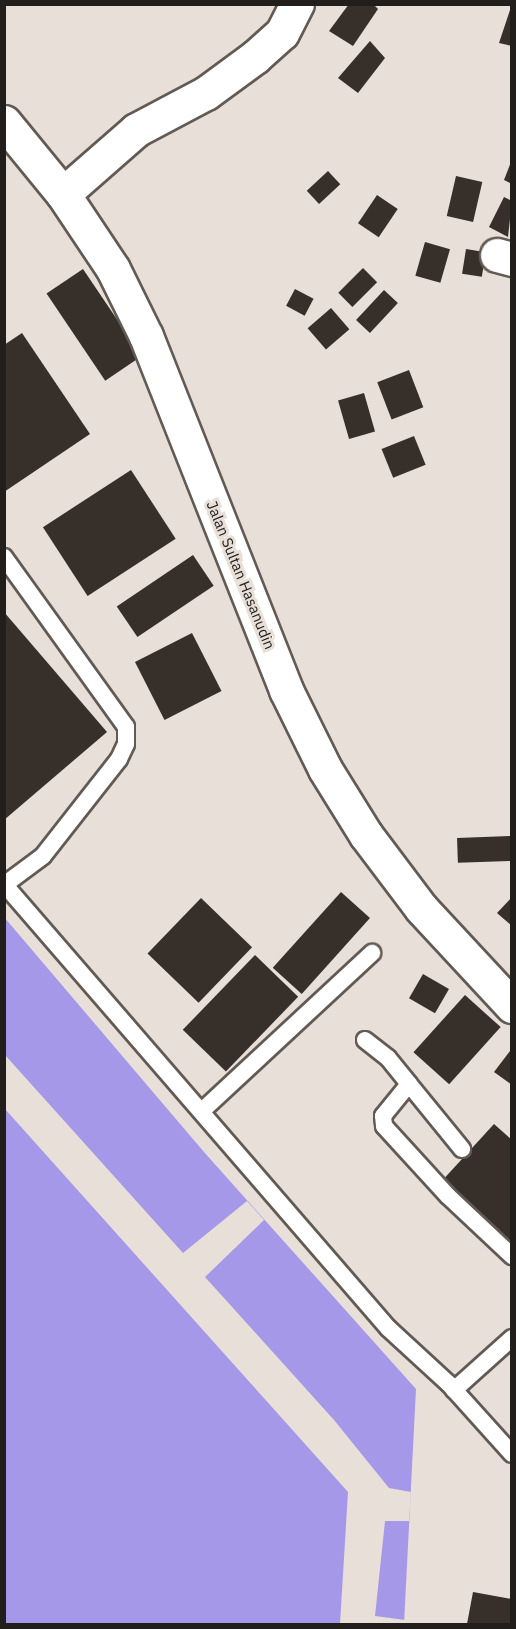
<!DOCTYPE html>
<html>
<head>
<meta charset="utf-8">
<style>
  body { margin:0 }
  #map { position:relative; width:516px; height:1629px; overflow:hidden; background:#e8e0d8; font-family:"IBM Plex Sans",sans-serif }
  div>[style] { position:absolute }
  .water>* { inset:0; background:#a698e8 }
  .pier>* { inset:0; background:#e8e0d8 }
  .building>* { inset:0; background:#362f2a; transform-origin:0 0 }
  .roads { filter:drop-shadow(2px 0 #625a54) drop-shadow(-2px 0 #625a54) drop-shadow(0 2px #625a54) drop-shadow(0 -2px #625a54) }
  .lane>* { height:16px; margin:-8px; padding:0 8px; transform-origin:8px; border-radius:8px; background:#fff }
  .street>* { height:33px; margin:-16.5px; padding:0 16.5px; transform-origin:16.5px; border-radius:16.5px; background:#fff }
  .highway>* { height:33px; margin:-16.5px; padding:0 16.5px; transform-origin:16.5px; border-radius:16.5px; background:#fff }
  span { translate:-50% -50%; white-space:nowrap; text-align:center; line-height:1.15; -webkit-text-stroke:6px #e8e0d8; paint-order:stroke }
  .street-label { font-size:15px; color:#211e1b }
  .frame { position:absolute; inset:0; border:6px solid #211e1b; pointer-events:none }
</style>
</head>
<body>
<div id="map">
  <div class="water">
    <i style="clip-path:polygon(4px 917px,204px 1152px,416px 1389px,404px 1624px,5px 1624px)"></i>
  </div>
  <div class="pier">
    <i style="clip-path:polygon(5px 1055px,183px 1253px,247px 1201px,264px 1220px,205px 1277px,334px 1420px,389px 1488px,411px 1492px,409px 1521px,385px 1521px,375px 1616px,405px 1620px,404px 1624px,340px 1624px,348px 1492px,5px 1109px)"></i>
  </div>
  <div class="building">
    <i style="clip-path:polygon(349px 4px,373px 4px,378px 9px,353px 46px,329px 31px)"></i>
    <i style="clip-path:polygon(511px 7px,512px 7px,512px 46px,499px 43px)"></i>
    <i style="clip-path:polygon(370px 41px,385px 58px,358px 93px,338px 78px)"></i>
    <i style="clip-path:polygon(511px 162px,512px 162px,512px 184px,504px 180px)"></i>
    <i style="left:328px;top:171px;width:18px;height:29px;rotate:47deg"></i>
    <i style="left:456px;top:176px;width:27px;height:41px;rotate:13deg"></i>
    <i style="left:377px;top:195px;width:25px;height:34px;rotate:34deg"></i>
    <i style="clip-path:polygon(504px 197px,512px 201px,508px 237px,489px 227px)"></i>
    <i style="left:425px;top:242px;width:26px;height:35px;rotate:16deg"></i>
    <i style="left:466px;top:249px;width:20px;height:25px;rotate:9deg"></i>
    <i style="left:363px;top:268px;width:20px;height:35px;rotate:45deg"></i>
    <i style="left:83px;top:269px;width:105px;height:44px;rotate:56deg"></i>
    <i style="left:295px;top:289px;width:21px;height:19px;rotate:28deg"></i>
    <i style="left:384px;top:290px;width:19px;height:41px;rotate:43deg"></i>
    <i style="left:331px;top:308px;width:28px;height:31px;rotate:49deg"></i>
    <i style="clip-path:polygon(22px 333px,90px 434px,4px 492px,4px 345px)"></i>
    <i style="left:409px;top:370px;width:40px;height:34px;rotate:69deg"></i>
    <i style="left:364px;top:393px;width:40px;height:27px;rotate:74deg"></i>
    <i style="left:414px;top:436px;width:31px;height:35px;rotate:68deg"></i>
    <i style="left:131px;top:470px;width:82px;height:105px;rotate:57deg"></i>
    <i style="left:193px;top:555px;width:37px;height:92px;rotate:56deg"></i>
    <i style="clip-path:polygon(4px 612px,107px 732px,4px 820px)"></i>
    <i style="left:192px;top:633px;width:65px;height:64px;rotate:63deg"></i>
    <i style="left:511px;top:836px;width:25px;height:54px;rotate:88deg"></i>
    <i style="left:341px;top:892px;width:39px;height:102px;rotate:42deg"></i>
    <i style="clip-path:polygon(512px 897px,512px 926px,497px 913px)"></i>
    <i style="left:201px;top:898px;width:71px;height:77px;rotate:44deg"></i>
    <i style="left:255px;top:955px;width:60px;height:104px;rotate:44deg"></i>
    <i style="left:423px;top:974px;width:30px;height:28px;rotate:30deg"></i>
    <i style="left:465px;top:995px;width:48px;height:77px;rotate:42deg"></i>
    <i style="clip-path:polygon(510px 1051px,512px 1052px,512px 1085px,494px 1072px)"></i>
    <i style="clip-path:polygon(494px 1124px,512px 1140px,512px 1249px,440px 1183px)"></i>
    <i style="clip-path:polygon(473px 1592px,512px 1599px,512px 1624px,467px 1624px)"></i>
  </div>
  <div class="roads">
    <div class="lane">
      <i style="left:4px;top:557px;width:209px;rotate:54.3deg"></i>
      <i style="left:126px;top:727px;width:17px;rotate:90deg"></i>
      <i style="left:126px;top:744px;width:17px;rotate:115deg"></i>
      <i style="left:119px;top:759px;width:123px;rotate:128.1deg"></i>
      <i style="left:43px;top:856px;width:49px;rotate:143.4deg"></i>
      <i style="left:4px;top:884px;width:587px;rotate:49.14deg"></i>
      <i style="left:388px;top:1328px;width:83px;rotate:42.6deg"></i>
      <i style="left:449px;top:1384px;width:94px;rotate:48deg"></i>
      <i style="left:365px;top:1040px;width:29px;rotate:38deg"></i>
      <i style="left:388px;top:1058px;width:33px;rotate:51deg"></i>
      <i style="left:409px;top:1084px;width:41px;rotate:129.1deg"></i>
      <i style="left:383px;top:1116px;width:10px;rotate:84deg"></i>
      <i style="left:384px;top:1126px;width:95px;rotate:47.6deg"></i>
      <i style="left:448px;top:1196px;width:88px;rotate:43.2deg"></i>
      <i style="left:409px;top:1084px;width:84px;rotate:50.8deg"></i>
      <i style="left:203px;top:1110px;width:231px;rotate:-42.9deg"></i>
      <i style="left:454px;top:1390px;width:78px;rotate:-41.9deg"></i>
    </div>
    <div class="street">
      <i style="left:63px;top:194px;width:97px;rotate:-41.2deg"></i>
      <i style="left:136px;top:130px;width:79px;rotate:-27.9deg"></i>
      <i style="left:206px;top:93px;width:61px;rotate:-36.3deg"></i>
      <i style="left:255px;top:57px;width:36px;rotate:-42deg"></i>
      <i style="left:282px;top:33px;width:33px;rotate:-63deg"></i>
      <i style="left:497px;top:255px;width:16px;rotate:15deg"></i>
    </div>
    <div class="highway">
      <i style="left:4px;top:122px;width:93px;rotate:50.7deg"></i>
      <i style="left:63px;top:194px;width:90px;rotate:56.3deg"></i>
      <i style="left:113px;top:269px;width:75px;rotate:63.8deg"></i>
      <i style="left:146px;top:336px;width:381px;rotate:68.4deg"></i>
      <i style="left:286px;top:690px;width:88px;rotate:63.7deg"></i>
      <i style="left:325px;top:769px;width:78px;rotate:58.2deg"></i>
      <i style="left:366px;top:835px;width:91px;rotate:53deg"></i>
      <i style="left:421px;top:908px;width:134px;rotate:47.1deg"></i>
    </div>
  </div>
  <div class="street-label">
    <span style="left:241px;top:575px;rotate:68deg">Jalan Sultan Hasanudin</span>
  </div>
  <div class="frame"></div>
</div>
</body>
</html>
